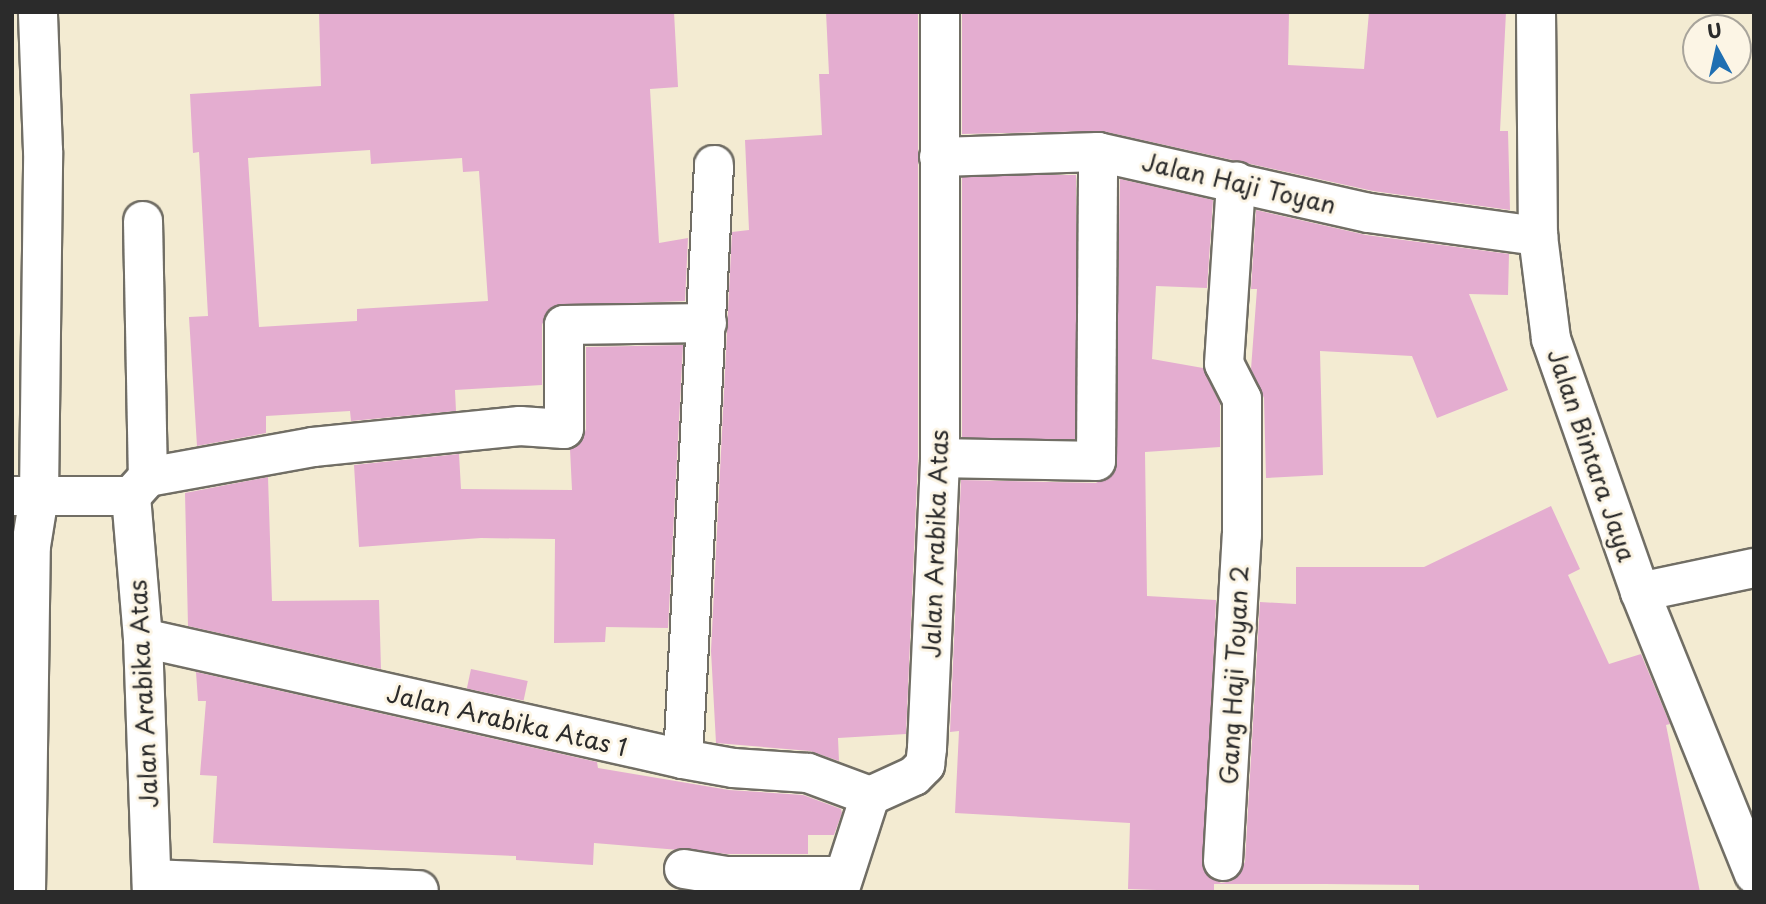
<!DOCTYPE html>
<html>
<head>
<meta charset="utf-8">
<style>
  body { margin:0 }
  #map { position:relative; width:1766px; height:904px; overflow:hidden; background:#f3ebd2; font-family:"Playpen Sans",sans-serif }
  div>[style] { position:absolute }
  .building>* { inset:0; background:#e4add0; transform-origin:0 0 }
  .roads { filter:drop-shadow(2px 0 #716e65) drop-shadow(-2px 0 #716e65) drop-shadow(0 2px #716e65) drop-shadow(0 -2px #716e65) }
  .minor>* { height:38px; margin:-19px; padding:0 19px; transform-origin:19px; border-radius:19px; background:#fff }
  .tertiary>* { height:38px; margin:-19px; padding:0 19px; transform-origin:19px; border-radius:19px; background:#fff }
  span { translate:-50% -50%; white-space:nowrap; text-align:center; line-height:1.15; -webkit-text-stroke:6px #fcf5e5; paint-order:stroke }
  .street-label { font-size:24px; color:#2b2b2b }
  .frame { position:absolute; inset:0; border:14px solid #2b2b2b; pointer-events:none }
  .north { position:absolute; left:1682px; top:14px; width:70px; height:70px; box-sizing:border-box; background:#fcf5e5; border:2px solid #a8a49b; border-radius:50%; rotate:352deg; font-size:19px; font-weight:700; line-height:28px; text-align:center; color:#2b2b2b }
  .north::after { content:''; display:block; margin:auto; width:24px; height:32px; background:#1f6fb2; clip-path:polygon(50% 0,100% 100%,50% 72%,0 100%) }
</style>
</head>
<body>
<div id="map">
  <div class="building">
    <i style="clip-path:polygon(evenodd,319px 12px,674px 12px,678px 87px,650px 89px,659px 243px,688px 238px,685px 301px,554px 306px,542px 324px,542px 385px,455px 390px,456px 411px,351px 421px,350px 411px,266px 416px,266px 433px,197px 446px,189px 317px,208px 316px,199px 152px,193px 153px,190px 94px,321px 86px,319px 12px,370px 150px,371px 164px,462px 158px,463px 172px,479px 171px,488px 301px,357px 309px,357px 321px,259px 327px,248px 158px,370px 150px)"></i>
    <i style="clip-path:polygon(826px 12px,918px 12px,918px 458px,906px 734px,838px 738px,839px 761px,810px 751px,716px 743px,711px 651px,732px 232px,749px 230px,745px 140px,822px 135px,819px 74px,829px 74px)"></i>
    <i style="clip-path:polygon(962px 12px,1289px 12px,1288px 65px,1364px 69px,1369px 12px,1506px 12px,1500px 131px,1508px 131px,1510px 210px,1373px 191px,1102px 131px,962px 134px)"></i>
    <i style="left:1076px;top:175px;width:264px;height:114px;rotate:90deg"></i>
    <i style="clip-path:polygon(1120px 179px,1213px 200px,1207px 288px,1156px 286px,1152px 359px,1203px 368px,1220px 404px,1220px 447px,1145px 452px,1147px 596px,1216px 600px,1204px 871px,1221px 883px,1232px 881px,1245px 862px,1260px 602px,1296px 604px,1296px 567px,1424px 567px,1551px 506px,1580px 569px,1568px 575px,1609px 664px,1641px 654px,1670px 724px,1666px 725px,1700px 892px,1419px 892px,1419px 885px,1325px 884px,1214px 884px,1214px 892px,1128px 889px,1130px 823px,955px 813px,959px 731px,950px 732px,961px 480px,1096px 483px,1115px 472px)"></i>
    <i style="clip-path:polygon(1256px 210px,1366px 235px,1509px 254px,1508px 295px,1469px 294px,1508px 390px,1437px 418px,1412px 356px,1320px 351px,1323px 475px,1266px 478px,1264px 398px,1251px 369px,1257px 289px,1251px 289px)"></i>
    <i style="clip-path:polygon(683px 345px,668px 628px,606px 627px,605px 642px,554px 643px,555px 539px,481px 538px,359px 547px,354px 465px,459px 454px,461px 489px,572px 490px,570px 449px,582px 441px,586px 429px,586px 347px)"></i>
    <i style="clip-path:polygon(268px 477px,272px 601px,379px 600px,381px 669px,188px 626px,185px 493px)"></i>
    <i style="left:471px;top:669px;width:58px;height:20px;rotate:12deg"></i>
    <i style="clip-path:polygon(196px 672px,597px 762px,598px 768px,729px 790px,803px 795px,841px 809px,842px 813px,834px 835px,808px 835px,808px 854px,728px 854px,594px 843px,593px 865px,516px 860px,516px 856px,213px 843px,217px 776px,200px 775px,206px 701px,198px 701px)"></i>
  </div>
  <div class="roads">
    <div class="minor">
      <i style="left:939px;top:157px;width:159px;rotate:-1.8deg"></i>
      <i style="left:1098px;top:152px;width:278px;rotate:12.7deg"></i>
      <i style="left:1369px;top:213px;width:171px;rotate:7.8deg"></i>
      <i style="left:143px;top:221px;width:256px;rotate:88.9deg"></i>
      <i style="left:940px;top:458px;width:156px;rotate:1.1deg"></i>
      <i style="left:1096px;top:461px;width:309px;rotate:-89.6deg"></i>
      <i style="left:14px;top:496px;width:117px"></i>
      <i style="left:131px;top:496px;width:25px;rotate:-48deg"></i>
      <i style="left:148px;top:477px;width:168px;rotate:-10.3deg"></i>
      <i style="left:313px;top:447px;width:208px;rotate:-5.8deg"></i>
      <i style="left:520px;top:426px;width:44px;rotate:3.9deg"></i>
      <i style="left:564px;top:429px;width:104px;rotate:-90deg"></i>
      <i style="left:564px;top:325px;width:143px;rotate:-0.8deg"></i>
      <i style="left:131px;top:496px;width:143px;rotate:85.2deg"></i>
      <i style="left:143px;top:638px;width:254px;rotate:88deg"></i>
      <i style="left:1640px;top:592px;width:116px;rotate:-11.9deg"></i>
      <i style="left:143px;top:638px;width:553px;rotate:12.63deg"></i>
      <i style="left:683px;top:759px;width:51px;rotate:10.2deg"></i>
      <i style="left:733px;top:768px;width:75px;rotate:3.8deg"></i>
      <i style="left:808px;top:773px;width:66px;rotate:20.4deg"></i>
      <i style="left:683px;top:759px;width:595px;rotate:-87.01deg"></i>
      <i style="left:1223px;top:861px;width:327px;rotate:-86.7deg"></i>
      <i style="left:1242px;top:535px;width:136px;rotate:-90deg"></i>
      <i style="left:1242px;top:399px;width:39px;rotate:-117deg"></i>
      <i style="left:1224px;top:364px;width:183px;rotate:-86.2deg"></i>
      <i style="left:684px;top:869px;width:43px;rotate:9.5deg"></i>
      <i style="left:726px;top:876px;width:116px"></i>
      <i style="left:152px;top:879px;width:267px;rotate:2.4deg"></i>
      <i style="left:26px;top:892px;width:346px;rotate:-89.2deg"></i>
      <i style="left:31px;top:546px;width:51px;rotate:-80.9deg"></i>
      <i style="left:39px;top:496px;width:345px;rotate:-89.3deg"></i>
      <i style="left:43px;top:151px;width:139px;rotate:-92.1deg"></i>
      <i style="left:839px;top:892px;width:101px;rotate:-72.1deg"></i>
      <i style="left:870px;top:796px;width:48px;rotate:-24.4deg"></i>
      <i style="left:914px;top:776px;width:16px;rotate:-45deg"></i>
      <i style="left:925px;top:765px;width:17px;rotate:-83deg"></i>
      <i style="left:927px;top:748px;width:290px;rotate:-87.4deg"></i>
      <i style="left:940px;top:458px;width:446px;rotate:-90deg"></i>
    </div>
    <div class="tertiary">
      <i style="left:1536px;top:12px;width:224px;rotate:89.5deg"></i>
      <i style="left:1538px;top:236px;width:104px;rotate:82.8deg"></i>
      <i style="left:1551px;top:339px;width:268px;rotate:70.6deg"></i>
      <i style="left:1640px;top:592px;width:304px;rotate:68deg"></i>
    </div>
  </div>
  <div class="street-label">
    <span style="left:1239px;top:183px;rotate:13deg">Jalan Haji Toyan</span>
    <span style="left:1592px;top:455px;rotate:71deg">Jalan Bintara Jaya</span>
    <span style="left:935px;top:544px;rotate:-88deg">Jalan Arabika Atas</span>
    <span style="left:1234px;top:675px;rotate:-87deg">Gang Haji Toyan 2</span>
    <span style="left:143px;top:694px;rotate:-93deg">Jalan Arabika Atas</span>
    <span style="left:507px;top:720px;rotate:13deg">Jalan Arabika Atas 1</span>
  </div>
  <div class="frame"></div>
  <div class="north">U</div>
</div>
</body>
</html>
